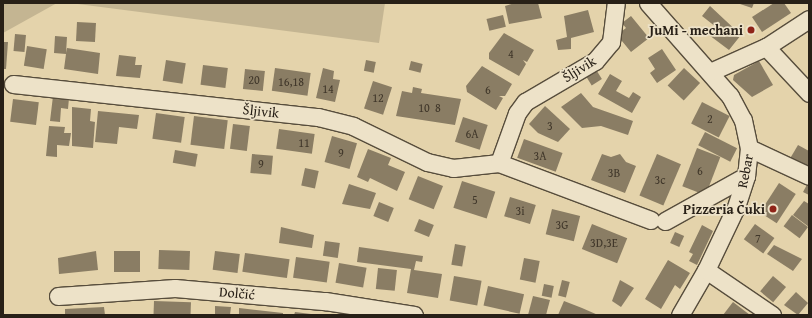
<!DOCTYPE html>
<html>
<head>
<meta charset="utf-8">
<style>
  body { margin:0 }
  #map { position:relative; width:812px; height:318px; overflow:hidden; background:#e4d3ab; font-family:"Gentium Book Plus",serif }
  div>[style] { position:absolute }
  .green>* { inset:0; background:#c4b592 }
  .building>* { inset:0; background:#8a7d64; transform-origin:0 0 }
  .roads { filter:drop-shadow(1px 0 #574d3c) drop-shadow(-1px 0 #574d3c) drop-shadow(0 1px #574d3c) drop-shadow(0 -1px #574d3c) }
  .minor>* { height:17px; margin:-8.5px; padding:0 8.5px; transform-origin:8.5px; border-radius:8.5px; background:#ede2c8 }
  .dots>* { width:11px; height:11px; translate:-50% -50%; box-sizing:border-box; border:2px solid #ede2c8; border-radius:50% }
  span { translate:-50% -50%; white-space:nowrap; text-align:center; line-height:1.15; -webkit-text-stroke:3.5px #ede2c8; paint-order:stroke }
  .number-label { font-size:12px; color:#40372a }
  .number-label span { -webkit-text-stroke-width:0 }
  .poi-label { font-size:14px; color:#282017; font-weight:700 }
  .right { translate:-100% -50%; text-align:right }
  .street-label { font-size:14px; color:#282017 }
  .frame { position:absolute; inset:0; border:4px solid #282017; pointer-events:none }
</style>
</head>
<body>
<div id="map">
  <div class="green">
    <i style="clip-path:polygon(3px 3px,57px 3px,3px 33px)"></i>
    <i style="clip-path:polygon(70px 3px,385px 3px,379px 43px)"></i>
  </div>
  <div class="building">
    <i style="clip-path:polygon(515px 3px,538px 3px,542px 18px,509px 24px,505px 6px)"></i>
    <i style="clip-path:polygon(737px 3px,754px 3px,752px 8px)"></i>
    <i style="clip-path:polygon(774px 3px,784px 3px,791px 13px,762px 32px,752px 17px)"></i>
    <i style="clip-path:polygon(710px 6px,741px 35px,729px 50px,709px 35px,716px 27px,702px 16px)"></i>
    <i style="clip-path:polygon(588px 10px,594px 32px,571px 38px,571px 49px,558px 50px,556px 40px,567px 37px,564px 16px)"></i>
    <i style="left:503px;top:15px;width:12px;height:17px;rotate:76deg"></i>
    <i style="clip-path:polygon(631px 16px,649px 38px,631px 52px,617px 35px,626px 28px,622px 23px)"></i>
    <i style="left:77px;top:22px;width:19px;height:19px;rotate:3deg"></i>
    <i style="clip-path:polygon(504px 33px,534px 50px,527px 62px,523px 60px,526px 64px,519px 76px,489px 59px,489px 53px)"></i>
    <i style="left:15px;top:34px;width:11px;height:17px;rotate:5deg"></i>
    <i style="clip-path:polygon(55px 36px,67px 37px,66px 53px,67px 48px,100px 53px,98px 74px,64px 69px,66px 54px,54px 53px)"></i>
    <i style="clip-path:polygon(3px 42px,8px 42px,6px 69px,3px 69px)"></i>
    <i style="left:27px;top:46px;width:20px;height:20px;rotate:9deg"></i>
    <i style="clip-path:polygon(662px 49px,676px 70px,657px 83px,650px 73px,655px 69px,648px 58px)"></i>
    <i style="clip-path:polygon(119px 55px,136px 57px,135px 65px,142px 65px,140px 78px,116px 76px)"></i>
    <i style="left:166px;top:60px;width:20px;height:21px;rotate:9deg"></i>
    <i style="left:366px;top:60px;width:10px;height:11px;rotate:11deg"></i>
    <i style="left:411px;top:61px;width:12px;height:9px;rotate:14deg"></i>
    <i style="clip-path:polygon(759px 61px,773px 85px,752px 97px,733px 80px,734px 75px)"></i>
    <i style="left:203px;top:65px;width:25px;height:20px;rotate:7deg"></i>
    <i style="clip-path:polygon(482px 66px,512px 84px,505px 96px,499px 96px,503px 98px,496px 110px,467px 92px,466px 86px)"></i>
    <i style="left:275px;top:68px;width:36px;height:23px;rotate:8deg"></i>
    <i style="clip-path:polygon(323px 68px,334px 71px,333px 79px,340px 80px,335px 102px,316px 98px)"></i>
    <i style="left:595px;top:68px;width:13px;height:12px;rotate:58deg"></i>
    <i style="left:684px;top:68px;width:22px;height:24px;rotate:43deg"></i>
    <i style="left:245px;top:69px;width:20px;height:20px;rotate:6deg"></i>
    <i style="clip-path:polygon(610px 74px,622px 81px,616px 91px,629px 98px,633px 92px,641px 97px,632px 113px,598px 94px)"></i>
    <i style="left:373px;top:81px;width:20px;height:29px;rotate:18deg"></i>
    <i style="clip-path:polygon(413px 87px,422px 89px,421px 93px,461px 99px,455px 125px,396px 116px,402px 91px,412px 93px)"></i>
    <i style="clip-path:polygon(581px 93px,593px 107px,633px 121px,628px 135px,601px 126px,582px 128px,561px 107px)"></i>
    <i style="clip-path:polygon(53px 96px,69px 98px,68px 109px,61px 108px,60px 122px,50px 121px)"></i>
    <i style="left:13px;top:99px;width:26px;height:23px;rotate:7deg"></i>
    <i style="left:702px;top:102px;width:31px;height:24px;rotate:27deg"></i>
    <i style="clip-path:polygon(545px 106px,570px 129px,558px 142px,538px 133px,529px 124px)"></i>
    <i style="clip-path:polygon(72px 107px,91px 109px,90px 121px,95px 122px,93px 148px,72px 146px)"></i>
    <i style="clip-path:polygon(98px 111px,139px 115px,137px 129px,119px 127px,117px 144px,95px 142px)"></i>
    <i style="left:156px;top:113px;width:29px;height:26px;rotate:8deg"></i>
    <i style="left:194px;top:116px;width:34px;height:29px;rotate:7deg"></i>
    <i style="left:463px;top:117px;width:26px;height:26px;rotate:18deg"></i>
    <i style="left:233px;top:124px;width:17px;height:25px;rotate:7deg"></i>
    <i style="clip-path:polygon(49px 126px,65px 127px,64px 133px,71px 133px,69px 146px,57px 145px,57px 157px,46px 156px)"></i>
    <i style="left:279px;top:129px;width:36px;height:20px;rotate:8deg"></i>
    <i style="left:705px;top:132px;width:36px;height:15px;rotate:27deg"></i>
    <i style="left:332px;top:136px;width:26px;height:27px;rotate:16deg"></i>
    <i style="left:524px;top:139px;width:41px;height:20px;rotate:20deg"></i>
    <i style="clip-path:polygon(798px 145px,809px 151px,809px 174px,788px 162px)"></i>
    <i style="left:697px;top:148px;width:25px;height:41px;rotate:21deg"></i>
    <i style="clip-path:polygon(368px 149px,391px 158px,388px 165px,405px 172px,397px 191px,370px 178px,368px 182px,357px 177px)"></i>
    <i style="left:175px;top:150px;width:23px;height:13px;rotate:10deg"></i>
    <i style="left:252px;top:154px;width:21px;height:19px;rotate:5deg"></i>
    <i style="clip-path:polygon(602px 154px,611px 157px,620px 154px,626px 162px,636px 166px,625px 193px,591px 180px)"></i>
    <i style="left:657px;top:154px;width:26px;height:45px;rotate:23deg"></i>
    <i style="left:305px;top:168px;width:14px;height:18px;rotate:12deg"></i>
    <i style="left:418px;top:176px;width:27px;height:25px;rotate:22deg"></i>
    <i style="left:462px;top:181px;width:35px;height:28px;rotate:18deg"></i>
    <i style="clip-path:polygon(809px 181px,809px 195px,803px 192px)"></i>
    <i style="left:779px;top:183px;width:20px;height:35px;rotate:33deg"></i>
    <i style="clip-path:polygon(349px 184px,376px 193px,370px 209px,342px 204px)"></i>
    <i style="left:510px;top:197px;width:27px;height:20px;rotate:17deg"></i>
    <i style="clip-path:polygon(804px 201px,809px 204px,809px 227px,793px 215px)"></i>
    <i style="left:379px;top:202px;width:16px;height:15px;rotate:22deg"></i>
    <i style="left:552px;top:209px;width:29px;height:26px;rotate:14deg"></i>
    <i style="left:792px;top:215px;width:20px;height:14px;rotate:37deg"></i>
    <i style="left:419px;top:219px;width:16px;height:13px;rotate:22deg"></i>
    <i style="left:592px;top:224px;width:38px;height:27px;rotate:22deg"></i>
    <i style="left:755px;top:224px;width:24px;height:19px;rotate:36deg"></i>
    <i style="clip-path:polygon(702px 225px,713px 231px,697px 265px,689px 261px,693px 254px,689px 252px)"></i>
    <i style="clip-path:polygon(281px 227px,314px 235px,312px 248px,279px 243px)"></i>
    <i style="left:675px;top:232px;width:10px;height:12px;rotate:24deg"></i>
    <i style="left:325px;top:241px;width:15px;height:15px;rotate:8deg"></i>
    <i style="left:455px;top:244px;width:11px;height:21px;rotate:10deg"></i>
    <i style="clip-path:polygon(774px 245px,802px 259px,793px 271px,767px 254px)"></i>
    <i style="clip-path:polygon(359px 247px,423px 256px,422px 262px,416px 261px,414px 270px,442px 274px,438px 298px,407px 293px,411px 269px,357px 262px)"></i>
    <i style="left:159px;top:250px;width:31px;height:19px;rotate:2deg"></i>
    <i style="clip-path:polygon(96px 251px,98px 270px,59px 274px,58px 258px)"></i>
    <i style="left:114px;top:251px;width:26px;height:21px"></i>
    <i style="left:215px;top:251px;width:25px;height:19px;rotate:7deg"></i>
    <i style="left:245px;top:253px;width:45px;height:19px;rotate:8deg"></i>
    <i style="left:296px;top:257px;width:34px;height:21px;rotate:8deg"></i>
    <i style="left:524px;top:258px;width:16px;height:22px;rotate:11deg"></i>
    <i style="clip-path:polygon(668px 260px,690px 273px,680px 289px,675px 285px,661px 309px,645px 299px)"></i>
    <i style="left:339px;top:263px;width:28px;height:20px;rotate:10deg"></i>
    <i style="left:378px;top:268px;width:19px;height:21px;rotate:6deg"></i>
    <i style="left:454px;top:276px;width:28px;height:25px;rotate:10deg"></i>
    <i style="left:773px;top:276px;width:17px;height:20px;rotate:40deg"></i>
    <i style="left:562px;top:280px;width:8px;height:16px;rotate:14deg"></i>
    <i style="clip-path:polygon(620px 280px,634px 288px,621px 307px,612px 301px)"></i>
    <i style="left:544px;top:284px;width:10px;height:12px;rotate:11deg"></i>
    <i style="left:488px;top:286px;width:37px;height:20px;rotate:13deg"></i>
    <i style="clip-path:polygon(796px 292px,808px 303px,798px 315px,784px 305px)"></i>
    <i style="clip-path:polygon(533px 296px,550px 300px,546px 315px,528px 315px)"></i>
    <i style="left:154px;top:301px;width:37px;height:14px;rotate:2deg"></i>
    <i style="clip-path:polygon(564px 301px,582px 308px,598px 315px,558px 315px)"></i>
    <i style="clip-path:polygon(733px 302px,750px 315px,723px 315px)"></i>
    <i style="clip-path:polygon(215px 306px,231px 307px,230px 315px,215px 315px)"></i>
    <i style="clip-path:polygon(104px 307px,105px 315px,65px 315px,65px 309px)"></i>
    <i style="clip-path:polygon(239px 308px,283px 313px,283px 315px,239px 315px)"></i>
    <i style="clip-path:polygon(295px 312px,311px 314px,311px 315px,294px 315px)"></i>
  </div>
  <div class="roads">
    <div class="minor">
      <i style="left:648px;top:3px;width:124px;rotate:48.6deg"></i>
      <i style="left:730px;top:96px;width:27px;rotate:62deg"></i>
      <i style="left:743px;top:120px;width:29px;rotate:78deg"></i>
      <i style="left:749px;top:148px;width:28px;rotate:96deg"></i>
      <i style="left:746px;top:176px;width:35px;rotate:108deg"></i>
      <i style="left:735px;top:209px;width:68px;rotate:115.4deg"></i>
      <i style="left:706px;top:270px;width:52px;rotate:120deg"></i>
      <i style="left:766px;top:47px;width:63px;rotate:46.9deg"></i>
      <i style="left:710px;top:72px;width:61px;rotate:-24.1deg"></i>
      <i style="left:766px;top:47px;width:51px;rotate:-33.1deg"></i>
      <i style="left:13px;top:84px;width:307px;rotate:6.2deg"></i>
      <i style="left:318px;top:117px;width:36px;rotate:14deg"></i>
      <i style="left:353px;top:126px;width:82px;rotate:25.9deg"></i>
      <i style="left:427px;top:162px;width:27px;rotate:13deg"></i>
      <i style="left:453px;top:168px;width:46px;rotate:-6.2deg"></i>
      <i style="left:499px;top:163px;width:162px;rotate:20.6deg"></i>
      <i style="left:749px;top:148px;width:66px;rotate:25deg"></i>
      <i style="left:499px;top:163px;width:53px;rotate:-70.2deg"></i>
      <i style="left:517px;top:113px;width:14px;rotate:-54deg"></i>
      <i style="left:525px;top:102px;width:81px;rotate:-30.4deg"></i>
      <i style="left:595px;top:61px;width:25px;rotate:-50deg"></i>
      <i style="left:611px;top:42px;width:39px;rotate:-83deg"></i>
      <i style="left:665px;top:221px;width:93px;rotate:-29.1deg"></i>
      <i style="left:706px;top:270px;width:80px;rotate:34.3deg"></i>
      <i style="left:58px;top:296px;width:117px;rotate:-3.9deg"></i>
      <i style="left:175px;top:288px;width:151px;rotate:5deg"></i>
      <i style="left:325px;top:301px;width:90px;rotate:8.9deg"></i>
    </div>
  </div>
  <div class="dots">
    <i style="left:751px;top:30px;background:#8f2418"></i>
    <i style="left:773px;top:209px;background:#8f2418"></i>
  </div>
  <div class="number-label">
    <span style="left:511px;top:54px">4</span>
    <span style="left:254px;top:80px">20</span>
    <span style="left:291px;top:82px">16,18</span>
    <span style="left:328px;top:89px">14</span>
    <span style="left:488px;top:90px">6</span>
    <span style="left:378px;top:98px">12</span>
    <span style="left:424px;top:108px">10</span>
    <span style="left:438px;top:108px">8</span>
    <span style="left:710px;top:119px">2</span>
    <span style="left:550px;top:126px">3</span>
    <span style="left:472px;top:134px">6A</span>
    <span style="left:304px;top:143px">11</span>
    <span style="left:341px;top:153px">9</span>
    <span style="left:540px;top:156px">3A</span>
    <span style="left:261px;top:164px">9</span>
    <span style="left:700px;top:171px">6</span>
    <span style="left:614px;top:173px">3B</span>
    <span style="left:660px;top:180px">3c</span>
    <span style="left:475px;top:200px">5</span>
    <span style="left:520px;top:211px">3i</span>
    <span style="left:562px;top:225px">3G</span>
    <span style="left:758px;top:239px">7</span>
    <span style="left:604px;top:243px">3D,3E</span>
  </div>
  <div class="poi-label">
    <span class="right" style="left:743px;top:30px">JuMi - mechani</span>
    <span class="right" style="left:765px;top:209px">Pizzeria Čuki</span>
  </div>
  <div class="street-label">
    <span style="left:579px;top:69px;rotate:-32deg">Šljivik</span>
    <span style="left:261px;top:111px;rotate:6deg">Šljivik</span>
    <span style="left:745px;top:171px;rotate:-79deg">Rebar</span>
    <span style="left:237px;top:293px;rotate:5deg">Dolčić</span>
  </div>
  <div class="frame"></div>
</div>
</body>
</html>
